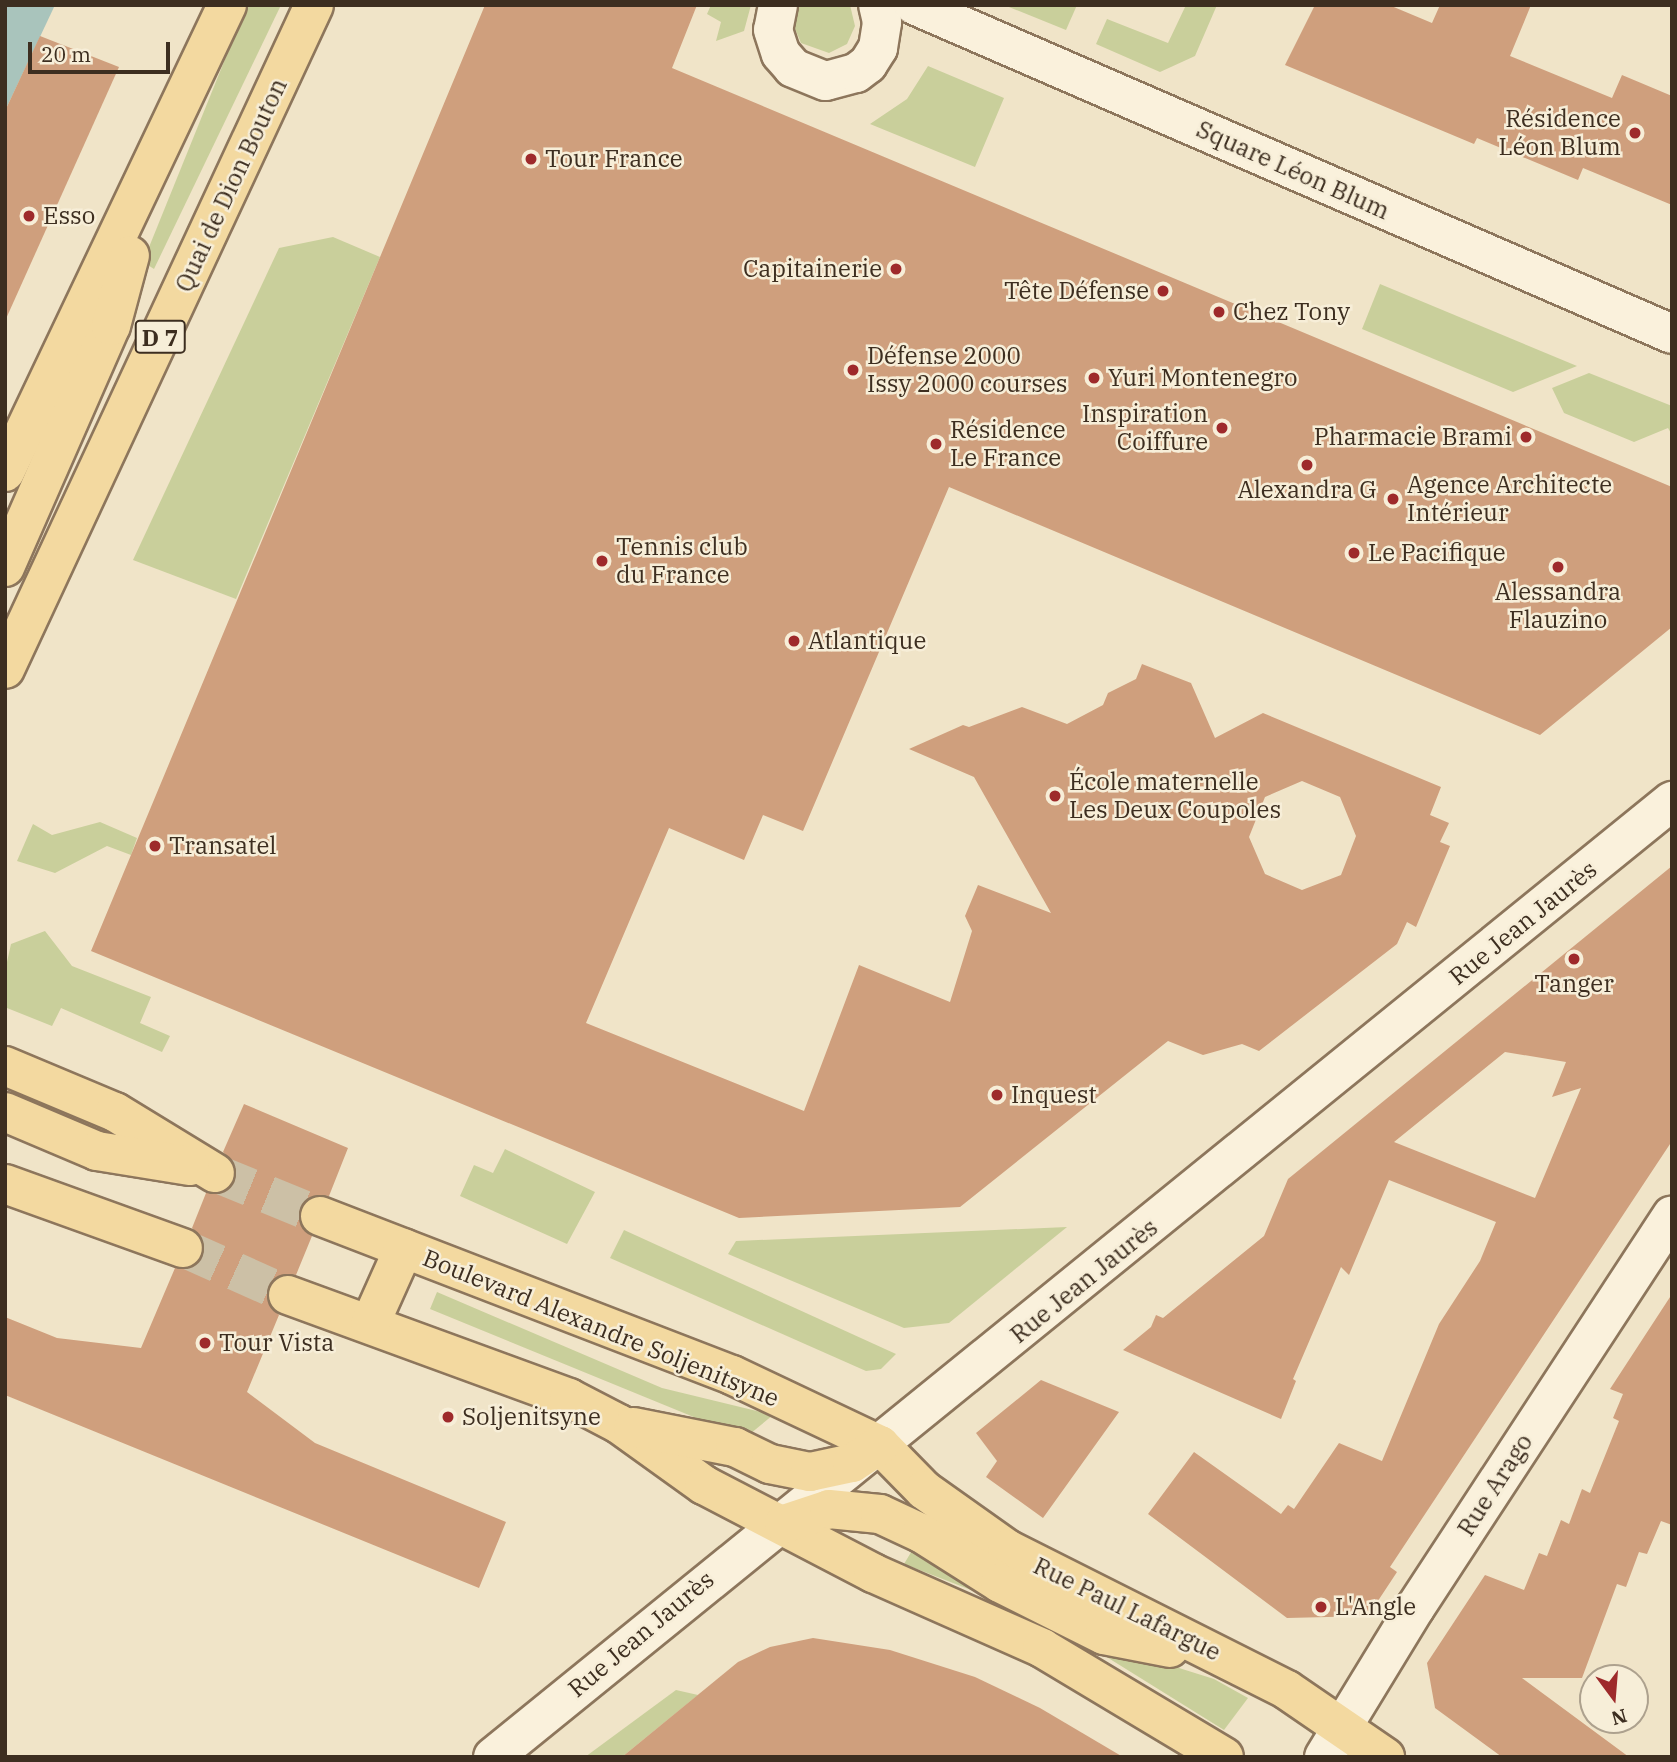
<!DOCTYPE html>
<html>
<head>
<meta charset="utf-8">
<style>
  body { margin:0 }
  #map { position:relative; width:1677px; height:1762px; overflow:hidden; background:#f0e4c8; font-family:"IBM Plex Serif",serif }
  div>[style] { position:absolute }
  .green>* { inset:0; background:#c9cf9b }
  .water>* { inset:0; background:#a9c4bc }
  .building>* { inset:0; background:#cf9f7d }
  .major-tunnel>* { height:38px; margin-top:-19px; transform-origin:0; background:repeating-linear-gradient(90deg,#ccc0a6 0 38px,transparent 0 57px) }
  .roads { filter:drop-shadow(2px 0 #8d765c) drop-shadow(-2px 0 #8d765c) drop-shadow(0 2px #8d765c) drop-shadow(0 -2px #8d765c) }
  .minor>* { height:38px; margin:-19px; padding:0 19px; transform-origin:19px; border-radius:19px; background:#faf1dc }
  .major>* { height:38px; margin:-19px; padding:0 19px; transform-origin:19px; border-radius:19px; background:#f3d9a0 }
  .dots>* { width:19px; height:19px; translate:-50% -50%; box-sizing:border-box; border:4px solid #f7eed8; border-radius:50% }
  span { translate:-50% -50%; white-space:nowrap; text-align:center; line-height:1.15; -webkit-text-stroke:5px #f7eed8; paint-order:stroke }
  .shield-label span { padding:2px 5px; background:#f7eed8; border:2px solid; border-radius:5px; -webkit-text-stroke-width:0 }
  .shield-label { font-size:23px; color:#3d2e20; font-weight:700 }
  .poi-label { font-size:24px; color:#3d2e20 }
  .right { translate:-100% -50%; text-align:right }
  .left { translate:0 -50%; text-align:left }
  .street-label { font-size:24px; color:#3d2e20 }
  .frame { position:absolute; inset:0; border:7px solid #3d2e20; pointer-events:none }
  .north { position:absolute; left:1579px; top:1664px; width:70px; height:70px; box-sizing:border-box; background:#f7eed8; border:2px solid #ada18e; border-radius:50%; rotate:164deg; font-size:19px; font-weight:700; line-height:28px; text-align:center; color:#3d2e20 }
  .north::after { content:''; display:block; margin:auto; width:24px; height:32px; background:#9e2a2b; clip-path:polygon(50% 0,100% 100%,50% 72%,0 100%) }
  .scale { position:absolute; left:28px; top:42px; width:142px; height:32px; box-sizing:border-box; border:4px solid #3d2e20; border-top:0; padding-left:9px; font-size:21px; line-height:24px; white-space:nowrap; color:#3d2e20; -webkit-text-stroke:5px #f7eed8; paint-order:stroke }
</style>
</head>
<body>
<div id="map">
  <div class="green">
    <i style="clip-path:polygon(247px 5px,281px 5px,154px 269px,143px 262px)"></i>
    <i style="clip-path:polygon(711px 5px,751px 5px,744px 31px,716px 41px,721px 22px,707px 14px)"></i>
    <i style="clip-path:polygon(799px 5px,850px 5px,855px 26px,847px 44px,829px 53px,801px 43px,793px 24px)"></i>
    <i style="clip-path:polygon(1004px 5px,1077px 5px,1066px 30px)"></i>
    <i style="clip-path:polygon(1186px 5px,1217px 5px,1195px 56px,1160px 72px,1096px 44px,1107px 19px,1168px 43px)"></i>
    <i style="clip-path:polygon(928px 66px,1004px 98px,975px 167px,870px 124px,907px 99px)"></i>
    <i style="clip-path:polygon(333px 237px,380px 257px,236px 599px,133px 560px,279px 248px)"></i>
    <i style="clip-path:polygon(1380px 284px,1577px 366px,1513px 392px,1362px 329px)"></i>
    <i style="clip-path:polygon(1589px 373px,1672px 406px,1672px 435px,1668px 428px,1634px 442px,1564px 413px,1552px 388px)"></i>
    <i style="clip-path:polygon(100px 822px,137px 838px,131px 855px,107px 846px,55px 873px,17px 861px,33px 824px,52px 835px)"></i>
    <i style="clip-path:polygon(45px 931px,72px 966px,151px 997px,140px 1023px,170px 1036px,162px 1052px,61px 1008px,52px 1026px,7px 1008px,5px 971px,11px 944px)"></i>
    <i style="clip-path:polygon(505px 1149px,595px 1192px,567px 1244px,460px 1196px,474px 1165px,493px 1173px)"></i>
    <i style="clip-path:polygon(1067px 1227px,949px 1323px,904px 1328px,728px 1254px,736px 1241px)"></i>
    <i style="clip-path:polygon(624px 1230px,896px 1354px,881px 1369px,866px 1371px,610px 1258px)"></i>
    <i style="clip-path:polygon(437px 1292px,662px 1388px,773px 1415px,745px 1438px,430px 1309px)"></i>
    <i style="clip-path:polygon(913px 1549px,1090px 1640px,1214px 1679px,1248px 1698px,1224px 1730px,1089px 1646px,1002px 1602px,904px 1564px)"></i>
    <i style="clip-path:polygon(676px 1690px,698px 1695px,622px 1757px,585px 1757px)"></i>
  </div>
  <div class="water">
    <i style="clip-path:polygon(5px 5px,55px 5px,5px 111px)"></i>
  </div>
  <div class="building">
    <i style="clip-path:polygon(evenodd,485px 5px,697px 5px,672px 68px,1672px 487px,1672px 627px,1540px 735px,949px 487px,803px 831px,763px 815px,744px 860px,669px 828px,586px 1023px,804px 1111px,859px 965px,950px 1002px,972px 931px,965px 916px,978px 885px,1051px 913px,974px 777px,909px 749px,963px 725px,969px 727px,1022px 707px,1067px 724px,1103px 705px,1108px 693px,1136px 679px,1142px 664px,1191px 683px,1215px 738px,1263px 713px,1441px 787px,1430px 815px,1449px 823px,1440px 842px,1450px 846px,1416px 927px,1407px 922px,1397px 944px,1259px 1051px,1242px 1044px,1203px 1055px,1168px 1041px,960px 1207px,739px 1218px,91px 951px,485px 5px,1302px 781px,1340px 797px,1356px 836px,1341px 875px,1302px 890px,1265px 874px,1249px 837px,1265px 797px,1302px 781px)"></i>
    <i style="clip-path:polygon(1315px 5px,1389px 5px,1432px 23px,1440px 5px,1531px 5px,1510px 56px,1612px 98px,1622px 75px,1672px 96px,1672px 205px,1583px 168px,1578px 180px,1477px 138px,1474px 144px,1285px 65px)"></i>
    <i style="clip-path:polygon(40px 36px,119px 67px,5px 321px,5px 111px)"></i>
    <i style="clip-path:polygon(evenodd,1672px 866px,1672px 1141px,1390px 1567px,1397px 1572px,1368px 1616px,1287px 1618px,1148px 1514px,1194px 1452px,1281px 1514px,1288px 1505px,1294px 1509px,1339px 1443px,1382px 1461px,1439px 1324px,1480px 1261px,1496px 1222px,1389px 1180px,1349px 1275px,1341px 1267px,1293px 1379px,1296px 1381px,1281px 1419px,1123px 1350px,1151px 1327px,1156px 1315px,1163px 1318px,1264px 1236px,1288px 1179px,1672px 866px,1505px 1052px,1566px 1062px,1552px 1097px,1581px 1088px,1535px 1198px,1394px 1142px,1505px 1052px)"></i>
    <i style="clip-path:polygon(244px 1104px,348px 1148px,329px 1196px,316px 1195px,300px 1208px,299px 1220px,312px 1236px,296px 1275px,284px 1274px,268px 1287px,267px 1299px,279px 1315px,247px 1392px,315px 1443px,506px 1522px,479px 1588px,5px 1395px,5px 1317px,57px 1338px,141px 1348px,175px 1268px,188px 1269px,203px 1256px,204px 1243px,192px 1228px,206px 1193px,225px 1192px,234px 1184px,234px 1163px,223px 1152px)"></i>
    <i style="clip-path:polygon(1672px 1294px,1672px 1525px,1661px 1521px,1647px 1554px,1639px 1552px,1626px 1587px,1617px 1584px,1582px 1678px,1522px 1678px,1629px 1757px,1502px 1757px,1435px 1708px,1427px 1663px,1485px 1575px,1524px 1590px,1539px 1553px,1547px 1556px,1561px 1520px,1569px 1524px,1582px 1489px,1590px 1493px,1619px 1421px,1613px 1418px,1623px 1394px,1610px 1389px)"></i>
    <i style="clip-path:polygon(1041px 1380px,1119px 1412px,1043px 1518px,986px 1477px,997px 1461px,976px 1433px)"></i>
    <i style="clip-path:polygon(813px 1638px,890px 1650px,975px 1677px,1040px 1708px,1123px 1757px,622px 1757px,738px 1662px,770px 1647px)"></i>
  </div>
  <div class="major-tunnel">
    <i style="left:215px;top:1173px;width:113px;rotate:22.3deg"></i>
    <i style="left:183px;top:1248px;width:115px;rotate:24.1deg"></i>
  </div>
  <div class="roads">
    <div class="minor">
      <i style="left:778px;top:5px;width:25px;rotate:101deg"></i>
      <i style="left:773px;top:30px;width:25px;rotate:72deg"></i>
      <i style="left:781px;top:54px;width:18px;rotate:49deg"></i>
      <i style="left:793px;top:68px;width:35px;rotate:22deg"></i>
      <i style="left:826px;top:81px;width:31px;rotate:-15deg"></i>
      <i style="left:856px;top:73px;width:15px;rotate:-37deg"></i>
      <i style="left:868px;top:64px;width:19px;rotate:-58deg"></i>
      <i style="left:878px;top:48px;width:26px;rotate:-81deg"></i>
      <i style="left:882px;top:22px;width:17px;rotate:-103deg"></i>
      <i style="left:914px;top:5px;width:826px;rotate:23.46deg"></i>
      <i style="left:493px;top:1757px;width:1518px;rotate:-39.04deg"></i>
      <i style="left:1324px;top:1757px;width:175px;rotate:-58.6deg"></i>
      <i style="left:1415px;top:1608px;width:469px;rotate:-56.8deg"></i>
    </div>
    <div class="major">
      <i style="left:5px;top:472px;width:517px;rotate:-64.57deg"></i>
      <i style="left:5px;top:567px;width:263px;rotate:-66.3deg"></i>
      <i style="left:111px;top:326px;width:73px;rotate:-75deg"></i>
      <i style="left:5px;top:669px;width:732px;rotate:-65.04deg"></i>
      <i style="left:5px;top:1066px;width:119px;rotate:22.7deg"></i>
      <i style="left:115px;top:1112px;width:117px;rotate:31.4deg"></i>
      <i style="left:5px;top:1112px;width:100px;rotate:23deg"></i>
      <i style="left:97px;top:1151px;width:94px;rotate:9.2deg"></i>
      <i style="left:5px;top:1184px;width:189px;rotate:19.8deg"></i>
      <i style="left:320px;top:1216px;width:442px;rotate:21.1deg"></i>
      <i style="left:732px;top:1375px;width:164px;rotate:25.3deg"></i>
      <i style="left:880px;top:1445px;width:63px;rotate:45.6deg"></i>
      <i style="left:924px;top:1490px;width:102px;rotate:35.4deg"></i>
      <i style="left:1007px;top:1549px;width:313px;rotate:26.7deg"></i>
      <i style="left:1287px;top:1690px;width:119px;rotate:34.4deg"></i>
      <i style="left:288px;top:1295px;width:299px;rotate:20.1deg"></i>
      <i style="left:569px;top:1398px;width:56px;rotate:27.5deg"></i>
      <i style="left:619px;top:1424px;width:105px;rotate:35.7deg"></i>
      <i style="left:704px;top:1485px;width:191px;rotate:27.5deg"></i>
      <i style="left:873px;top:1573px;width:185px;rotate:23.9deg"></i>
      <i style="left:1042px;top:1648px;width:212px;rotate:30.9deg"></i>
      <i style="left:370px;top:1324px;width:83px;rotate:-65.9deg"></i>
      <i style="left:633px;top:1427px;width:104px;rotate:11.1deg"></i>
      <i style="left:735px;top:1447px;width:39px;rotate:26deg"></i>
      <i style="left:770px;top:1464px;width:41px;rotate:11.3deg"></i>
      <i style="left:810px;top:1472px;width:43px;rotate:-12.1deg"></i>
      <i style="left:852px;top:1463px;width:33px;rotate:-33deg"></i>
      <i style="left:784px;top:1524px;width:47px;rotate:-18.4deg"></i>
      <i style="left:829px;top:1509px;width:51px;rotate:5.6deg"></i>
      <i style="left:880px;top:1514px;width:45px;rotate:24.9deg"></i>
      <i style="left:921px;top:1533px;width:93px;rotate:32.3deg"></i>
      <i style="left:1000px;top:1583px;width:116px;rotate:26.6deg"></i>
      <i style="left:1104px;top:1635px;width:67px;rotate:11.1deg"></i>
    </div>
  </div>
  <div class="dots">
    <i style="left:1635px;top:133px;background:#9e2a2b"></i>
    <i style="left:531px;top:159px;background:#9e2a2b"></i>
    <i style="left:29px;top:216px;background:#9e2a2b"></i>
    <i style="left:896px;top:269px;background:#9e2a2b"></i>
    <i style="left:1163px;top:291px;background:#9e2a2b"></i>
    <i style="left:1219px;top:312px;background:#9e2a2b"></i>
    <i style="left:853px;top:370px;background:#9e2a2b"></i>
    <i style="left:1094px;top:378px;background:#9e2a2b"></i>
    <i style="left:1222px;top:428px;background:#9e2a2b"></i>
    <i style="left:1526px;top:437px;background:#9e2a2b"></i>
    <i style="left:936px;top:444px;background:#9e2a2b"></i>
    <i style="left:1307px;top:465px;background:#9e2a2b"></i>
    <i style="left:1393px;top:499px;background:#9e2a2b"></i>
    <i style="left:1354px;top:553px;background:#9e2a2b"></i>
    <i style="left:602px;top:561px;background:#9e2a2b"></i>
    <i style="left:1558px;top:567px;background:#9e2a2b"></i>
    <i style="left:794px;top:641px;background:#9e2a2b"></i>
    <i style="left:1055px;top:796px;background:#9e2a2b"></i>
    <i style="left:155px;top:846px;background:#9e2a2b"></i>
    <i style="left:1574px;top:959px;background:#9e2a2b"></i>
    <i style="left:997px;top:1095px;background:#9e2a2b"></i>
    <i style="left:205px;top:1343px;background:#9e2a2b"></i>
    <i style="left:448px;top:1417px;background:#9e2a2b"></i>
    <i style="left:1321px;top:1607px;background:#9e2a2b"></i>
  </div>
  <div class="shield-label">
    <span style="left:160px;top:337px">D 7</span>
  </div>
  <div class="poi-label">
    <span class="right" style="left:1621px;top:133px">Résidence<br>Léon Blum</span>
    <span class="left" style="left:545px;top:159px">Tour France</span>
    <span class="left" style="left:43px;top:216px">Esso</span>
    <span class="right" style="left:882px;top:269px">Capitainerie</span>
    <span class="right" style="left:1149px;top:291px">Tête Défense</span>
    <span class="left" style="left:1233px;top:312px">Chez Tony</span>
    <span class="left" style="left:867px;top:370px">Défense 2000<br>Issy 2000 courses</span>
    <span class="left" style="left:1108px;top:378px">Yuri Montenegro</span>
    <span class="right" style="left:1208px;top:428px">Inspiration<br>Coiffure</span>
    <span class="left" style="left:950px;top:444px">Résidence<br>Le France</span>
    <span class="right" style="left:1512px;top:437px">Pharmacie Brami</span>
    <span class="left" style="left:1407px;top:499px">Agence Architecte<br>Intérieur</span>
    <span style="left:1307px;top:490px">Alexandra G</span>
    <span class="left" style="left:616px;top:561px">Tennis club<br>du France</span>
    <span class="left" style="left:1368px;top:553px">Le Pacifique</span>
    <span style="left:1558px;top:606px">Alessandra<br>Flauzino</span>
    <span class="left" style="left:808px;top:641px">Atlantique</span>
    <span class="left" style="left:1069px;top:796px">École maternelle<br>Les Deux Coupoles</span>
    <span class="left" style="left:169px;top:846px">Transatel</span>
    <span style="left:1574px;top:984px">Tanger</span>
    <span class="left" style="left:1011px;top:1095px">Inquest</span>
    <span class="left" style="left:219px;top:1343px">Tour Vista</span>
    <span class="left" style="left:462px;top:1417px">Soljenitsyne</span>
    <span class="left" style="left:1335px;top:1607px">L'Angle</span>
  </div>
  <div class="street-label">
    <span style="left:1293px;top:170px;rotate:24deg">Square Léon Blum</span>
    <span style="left:231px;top:185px;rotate:-65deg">Quai de Dion Bouton</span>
    <span style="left:1523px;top:923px;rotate:-39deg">Rue Jean Jaurès</span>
    <span style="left:1084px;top:1281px;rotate:-39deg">Rue Jean Jaurès</span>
    <span style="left:601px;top:1328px;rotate:22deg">Boulevard Alexandre Soljenitsyne</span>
    <span style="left:1495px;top:1485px;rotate:-57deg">Rue Arago</span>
    <span style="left:1127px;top:1609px;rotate:26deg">Rue Paul Lafargue</span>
    <span style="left:641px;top:1634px;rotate:-40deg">Rue Jean Jaurès</span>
  </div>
  <div class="frame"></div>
  <div class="north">N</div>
  <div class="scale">20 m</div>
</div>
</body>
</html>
